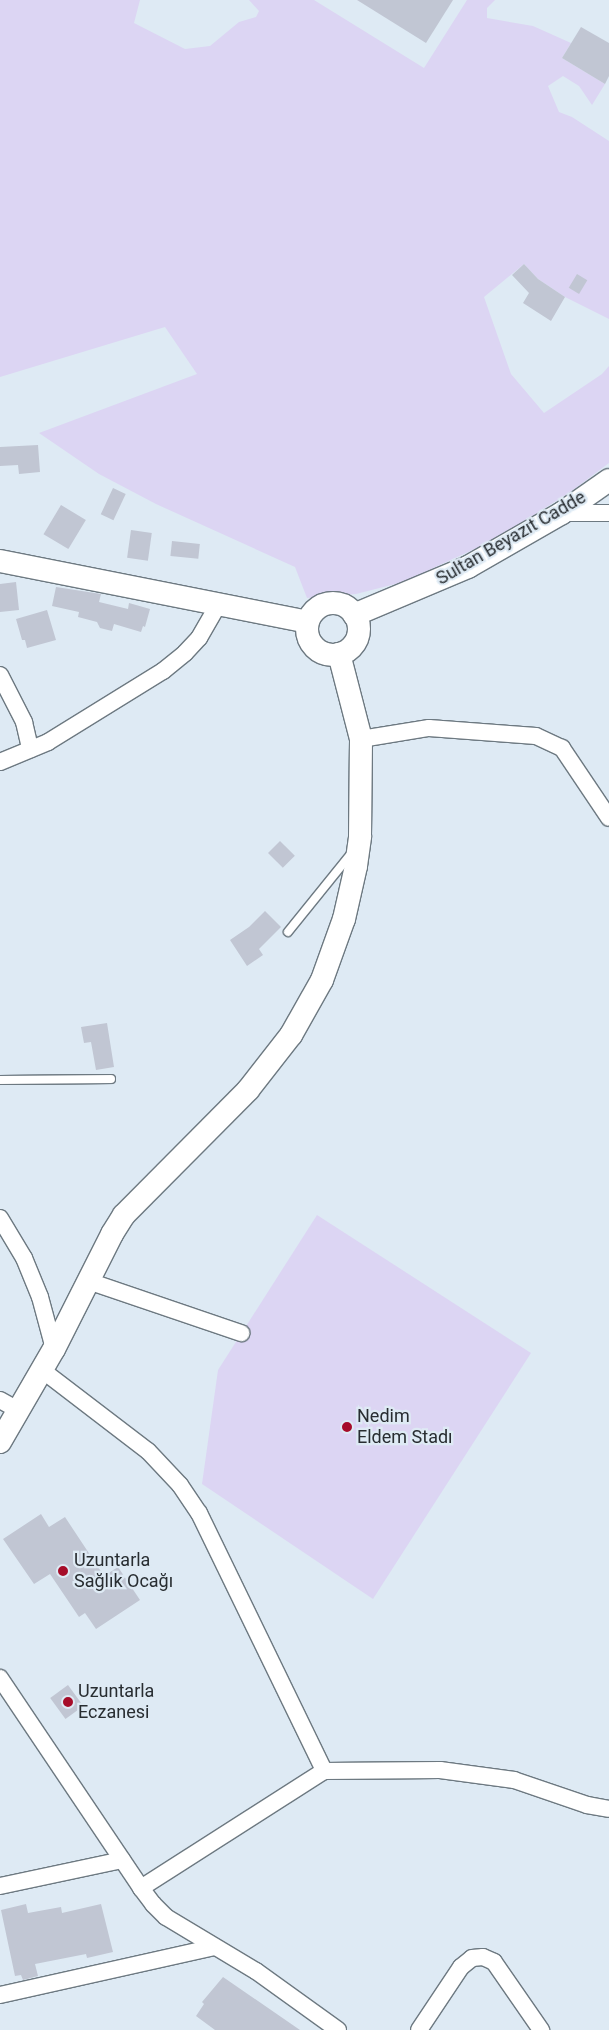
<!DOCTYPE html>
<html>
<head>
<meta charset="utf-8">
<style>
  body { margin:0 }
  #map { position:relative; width:609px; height:2030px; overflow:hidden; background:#deeaf4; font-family:Roboto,sans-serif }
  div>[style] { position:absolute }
  .green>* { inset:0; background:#dcd5f3 }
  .building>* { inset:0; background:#c1c6d3; transform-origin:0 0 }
  .roads { filter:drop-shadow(1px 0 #6d7981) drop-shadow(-1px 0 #6d7981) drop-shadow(0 1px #6d7981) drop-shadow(0 -1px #6d7981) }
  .lane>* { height:8px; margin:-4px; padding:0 4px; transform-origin:4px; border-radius:4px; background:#fff }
  .street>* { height:16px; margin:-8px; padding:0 8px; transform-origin:8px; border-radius:8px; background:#fff }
  .secondary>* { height:22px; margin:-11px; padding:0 11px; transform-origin:11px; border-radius:11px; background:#fff }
  .secondary>.ring { margin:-11px; padding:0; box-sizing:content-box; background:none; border:22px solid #fff; border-radius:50% }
  .dots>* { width:14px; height:14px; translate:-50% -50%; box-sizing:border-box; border:2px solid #deeaf4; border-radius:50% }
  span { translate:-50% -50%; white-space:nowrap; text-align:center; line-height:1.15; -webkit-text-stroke:4.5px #deeaf4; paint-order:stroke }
  .street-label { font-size:18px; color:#282d31 }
  .poi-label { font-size:18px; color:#282d31 }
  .left { translate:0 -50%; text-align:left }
</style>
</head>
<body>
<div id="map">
  <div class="green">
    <i style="clip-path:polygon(0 0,140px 0,134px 23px,185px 49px,210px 46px,239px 22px,256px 17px,259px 11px,249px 0,314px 0,424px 68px,467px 0,495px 0,487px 8px,487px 18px,533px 26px,571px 43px,562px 58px,605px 84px,592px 105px,579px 86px,563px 76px,548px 86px,559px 112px,572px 117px,609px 141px,609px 319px,565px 297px,538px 279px,524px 264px,484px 297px,511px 374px,544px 413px,602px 374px,609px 366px,609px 463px,569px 493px,492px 541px,403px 582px,356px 594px,307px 598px,295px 567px,156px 504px,99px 474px,39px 433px,197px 374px,165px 327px,0 377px)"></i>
    <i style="clip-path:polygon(317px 1215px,531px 1353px,373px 1599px,202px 1484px,218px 1370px)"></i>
  </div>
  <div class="building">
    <i style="clip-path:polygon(357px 0,453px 0,426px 43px)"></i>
    <i style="clip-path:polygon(581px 27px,609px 43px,609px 76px,605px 84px,562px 58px)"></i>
    <i style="clip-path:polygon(524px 264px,538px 279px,565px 297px,551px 321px,523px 303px,529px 293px,512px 275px)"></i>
    <i style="left:577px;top:274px;width:12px;height:16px;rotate:31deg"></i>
    <i style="clip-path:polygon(38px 445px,40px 472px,19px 474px,18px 465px,0 466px,0 447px)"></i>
    <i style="left:113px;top:488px;width:14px;height:29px;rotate:25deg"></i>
    <i style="left:61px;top:505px;width:29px;height:34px;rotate:31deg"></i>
    <i style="left:131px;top:530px;width:21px;height:28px;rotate:8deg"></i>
    <i style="left:172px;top:541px;width:28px;height:15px;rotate:6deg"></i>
    <i style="clip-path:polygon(16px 582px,19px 610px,0 612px,0 584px)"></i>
    <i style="clip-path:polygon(56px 587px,101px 594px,99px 602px,128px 609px,129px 603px,150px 609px,145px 627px,143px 626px,141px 632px,114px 624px,112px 631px,100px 628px,97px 622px,78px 617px,79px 612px,52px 606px)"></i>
    <i style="clip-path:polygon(47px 610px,56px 640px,27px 648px,25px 640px,22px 640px,16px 619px)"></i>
    <i style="left:280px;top:841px;width:21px;height:17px;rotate:45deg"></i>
    <i style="clip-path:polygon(265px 911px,281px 927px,259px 949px,263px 955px,247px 966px,230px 940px,249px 927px)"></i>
    <i style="clip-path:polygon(107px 1023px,114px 1067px,96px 1070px,91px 1042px,84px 1043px,81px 1027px)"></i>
    <i style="clip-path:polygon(41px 1514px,49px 1527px,65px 1517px,104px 1576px,118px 1567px,140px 1600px,96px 1629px,85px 1613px,79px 1617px,50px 1574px,34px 1584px,3px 1539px)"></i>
    <i style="left:68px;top:1685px;width:26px;height:22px;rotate:54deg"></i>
    <i style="clip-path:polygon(26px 1904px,28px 1913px,61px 1907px,62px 1913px,101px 1904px,113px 1952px,87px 1958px,86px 1954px,35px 1964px,38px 1976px,23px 1980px,21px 1975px,15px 1976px,1px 1910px)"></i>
    <i style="clip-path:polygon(223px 1977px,300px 2030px,215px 2030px,196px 2016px,204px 2004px,202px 2002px)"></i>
  </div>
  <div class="roads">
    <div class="lane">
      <i style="left:288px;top:932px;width:100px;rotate:-51.1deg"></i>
      <i style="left:0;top:1080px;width:111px;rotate:-0.5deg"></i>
    </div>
    <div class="street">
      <i style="left:562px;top:513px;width:47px"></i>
      <i style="left:0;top:675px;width:53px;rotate:62.9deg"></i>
      <i style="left:24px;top:722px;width:28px;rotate:77deg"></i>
      <i style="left:361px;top:739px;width:69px;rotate:-9.2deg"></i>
      <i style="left:429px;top:728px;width:107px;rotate:4.3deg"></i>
      <i style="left:536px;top:736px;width:29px;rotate:25deg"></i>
      <i style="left:562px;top:748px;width:84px;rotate:56.1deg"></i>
      <i style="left:0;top:762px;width:52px;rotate:-22.6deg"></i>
      <i style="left:48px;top:742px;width:135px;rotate:-31.7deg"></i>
      <i style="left:163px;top:671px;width:28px;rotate:-39deg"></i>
      <i style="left:185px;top:653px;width:21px;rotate:-47deg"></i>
      <i style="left:199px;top:638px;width:38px;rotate:-60deg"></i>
      <i style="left:0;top:1218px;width:47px;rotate:59deg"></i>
      <i style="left:24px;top:1258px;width:42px;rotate:67.7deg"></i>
      <i style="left:40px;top:1297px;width:54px;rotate:74.9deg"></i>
      <i style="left:88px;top:1281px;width:162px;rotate:18.8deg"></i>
      <i style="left:42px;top:1370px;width:133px;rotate:37.4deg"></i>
      <i style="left:148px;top:1451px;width:47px;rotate:46.7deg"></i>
      <i style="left:180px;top:1485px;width:34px;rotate:56deg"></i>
      <i style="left:199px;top:1513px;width:287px;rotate:64.1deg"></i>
      <i style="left:0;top:1400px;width:21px;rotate:29deg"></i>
      <i style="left:0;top:1678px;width:253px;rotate:56.1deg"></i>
      <i style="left:141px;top:1888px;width:217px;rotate:-32.6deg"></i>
      <i style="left:324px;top:1771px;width:116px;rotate:-0.5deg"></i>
      <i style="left:440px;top:1770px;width:75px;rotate:7.7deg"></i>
      <i style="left:514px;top:1780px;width:77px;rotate:18.9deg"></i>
      <i style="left:587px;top:1805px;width:22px;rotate:10deg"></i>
      <i style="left:0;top:1886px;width:125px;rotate:-12deg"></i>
      <i style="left:141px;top:1888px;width:20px;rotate:53deg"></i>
      <i style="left:153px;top:1904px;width:18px;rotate:45deg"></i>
      <i style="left:166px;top:1917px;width:105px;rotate:31deg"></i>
      <i style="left:256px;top:1971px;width:101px;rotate:35.7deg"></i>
      <i style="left:0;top:1995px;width:220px;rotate:-12.6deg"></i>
      <i style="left:419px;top:2030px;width:76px;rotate:-56.3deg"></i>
      <i style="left:461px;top:1967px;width:14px;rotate:-39deg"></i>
      <i style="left:472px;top:1958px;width:11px;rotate:-5deg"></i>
      <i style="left:483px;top:1957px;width:12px;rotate:24deg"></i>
      <i style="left:494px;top:1962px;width:83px;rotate:55.3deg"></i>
    </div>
    <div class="secondary">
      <i style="left:0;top:561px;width:313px;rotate:11.2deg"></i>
      <i class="ring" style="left:307px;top:603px;width:30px;height:30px"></i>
      <i style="left:354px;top:615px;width:124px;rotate:-22.8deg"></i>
      <i style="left:468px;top:567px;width:108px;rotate:-29.9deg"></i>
      <i style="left:562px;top:513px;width:57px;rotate:-35.1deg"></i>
      <i style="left:0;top:1442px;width:108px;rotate:-59.9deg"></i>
      <i style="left:54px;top:1349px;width:129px;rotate:-63.2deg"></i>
      <i style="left:112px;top:1234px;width:22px;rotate:-58deg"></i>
      <i style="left:124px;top:1215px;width:176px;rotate:-45.2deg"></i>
      <i style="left:248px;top:1090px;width:70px;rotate:-52deg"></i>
      <i style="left:291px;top:1035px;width:63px;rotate:-60.6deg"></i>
      <i style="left:322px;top:980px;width:65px;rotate:-70.2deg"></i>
      <i style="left:344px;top:919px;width:54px;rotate:-77.2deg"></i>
      <i style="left:356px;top:866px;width:30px;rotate:-82deg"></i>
      <i style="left:360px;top:836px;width:97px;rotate:-89.4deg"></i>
      <i style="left:361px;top:739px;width:88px;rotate:-104.5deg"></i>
    </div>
  </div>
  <div class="dots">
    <i style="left:347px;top:1427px;background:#a60c29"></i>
    <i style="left:63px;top:1571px;background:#a60c29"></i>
    <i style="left:68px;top:1702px;background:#a60c29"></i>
  </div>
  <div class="street-label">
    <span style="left:511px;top:538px;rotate:-30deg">Sultan Beyazıt Cadde</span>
  </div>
  <div class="poi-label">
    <span class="left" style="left:357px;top:1427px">Nedim<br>Eldem Stadı</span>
    <span class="left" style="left:74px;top:1571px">Uzuntarla<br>Sağlık Ocağı</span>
    <span class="left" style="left:78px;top:1702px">Uzuntarla<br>Eczanesi</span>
  </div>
</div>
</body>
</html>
